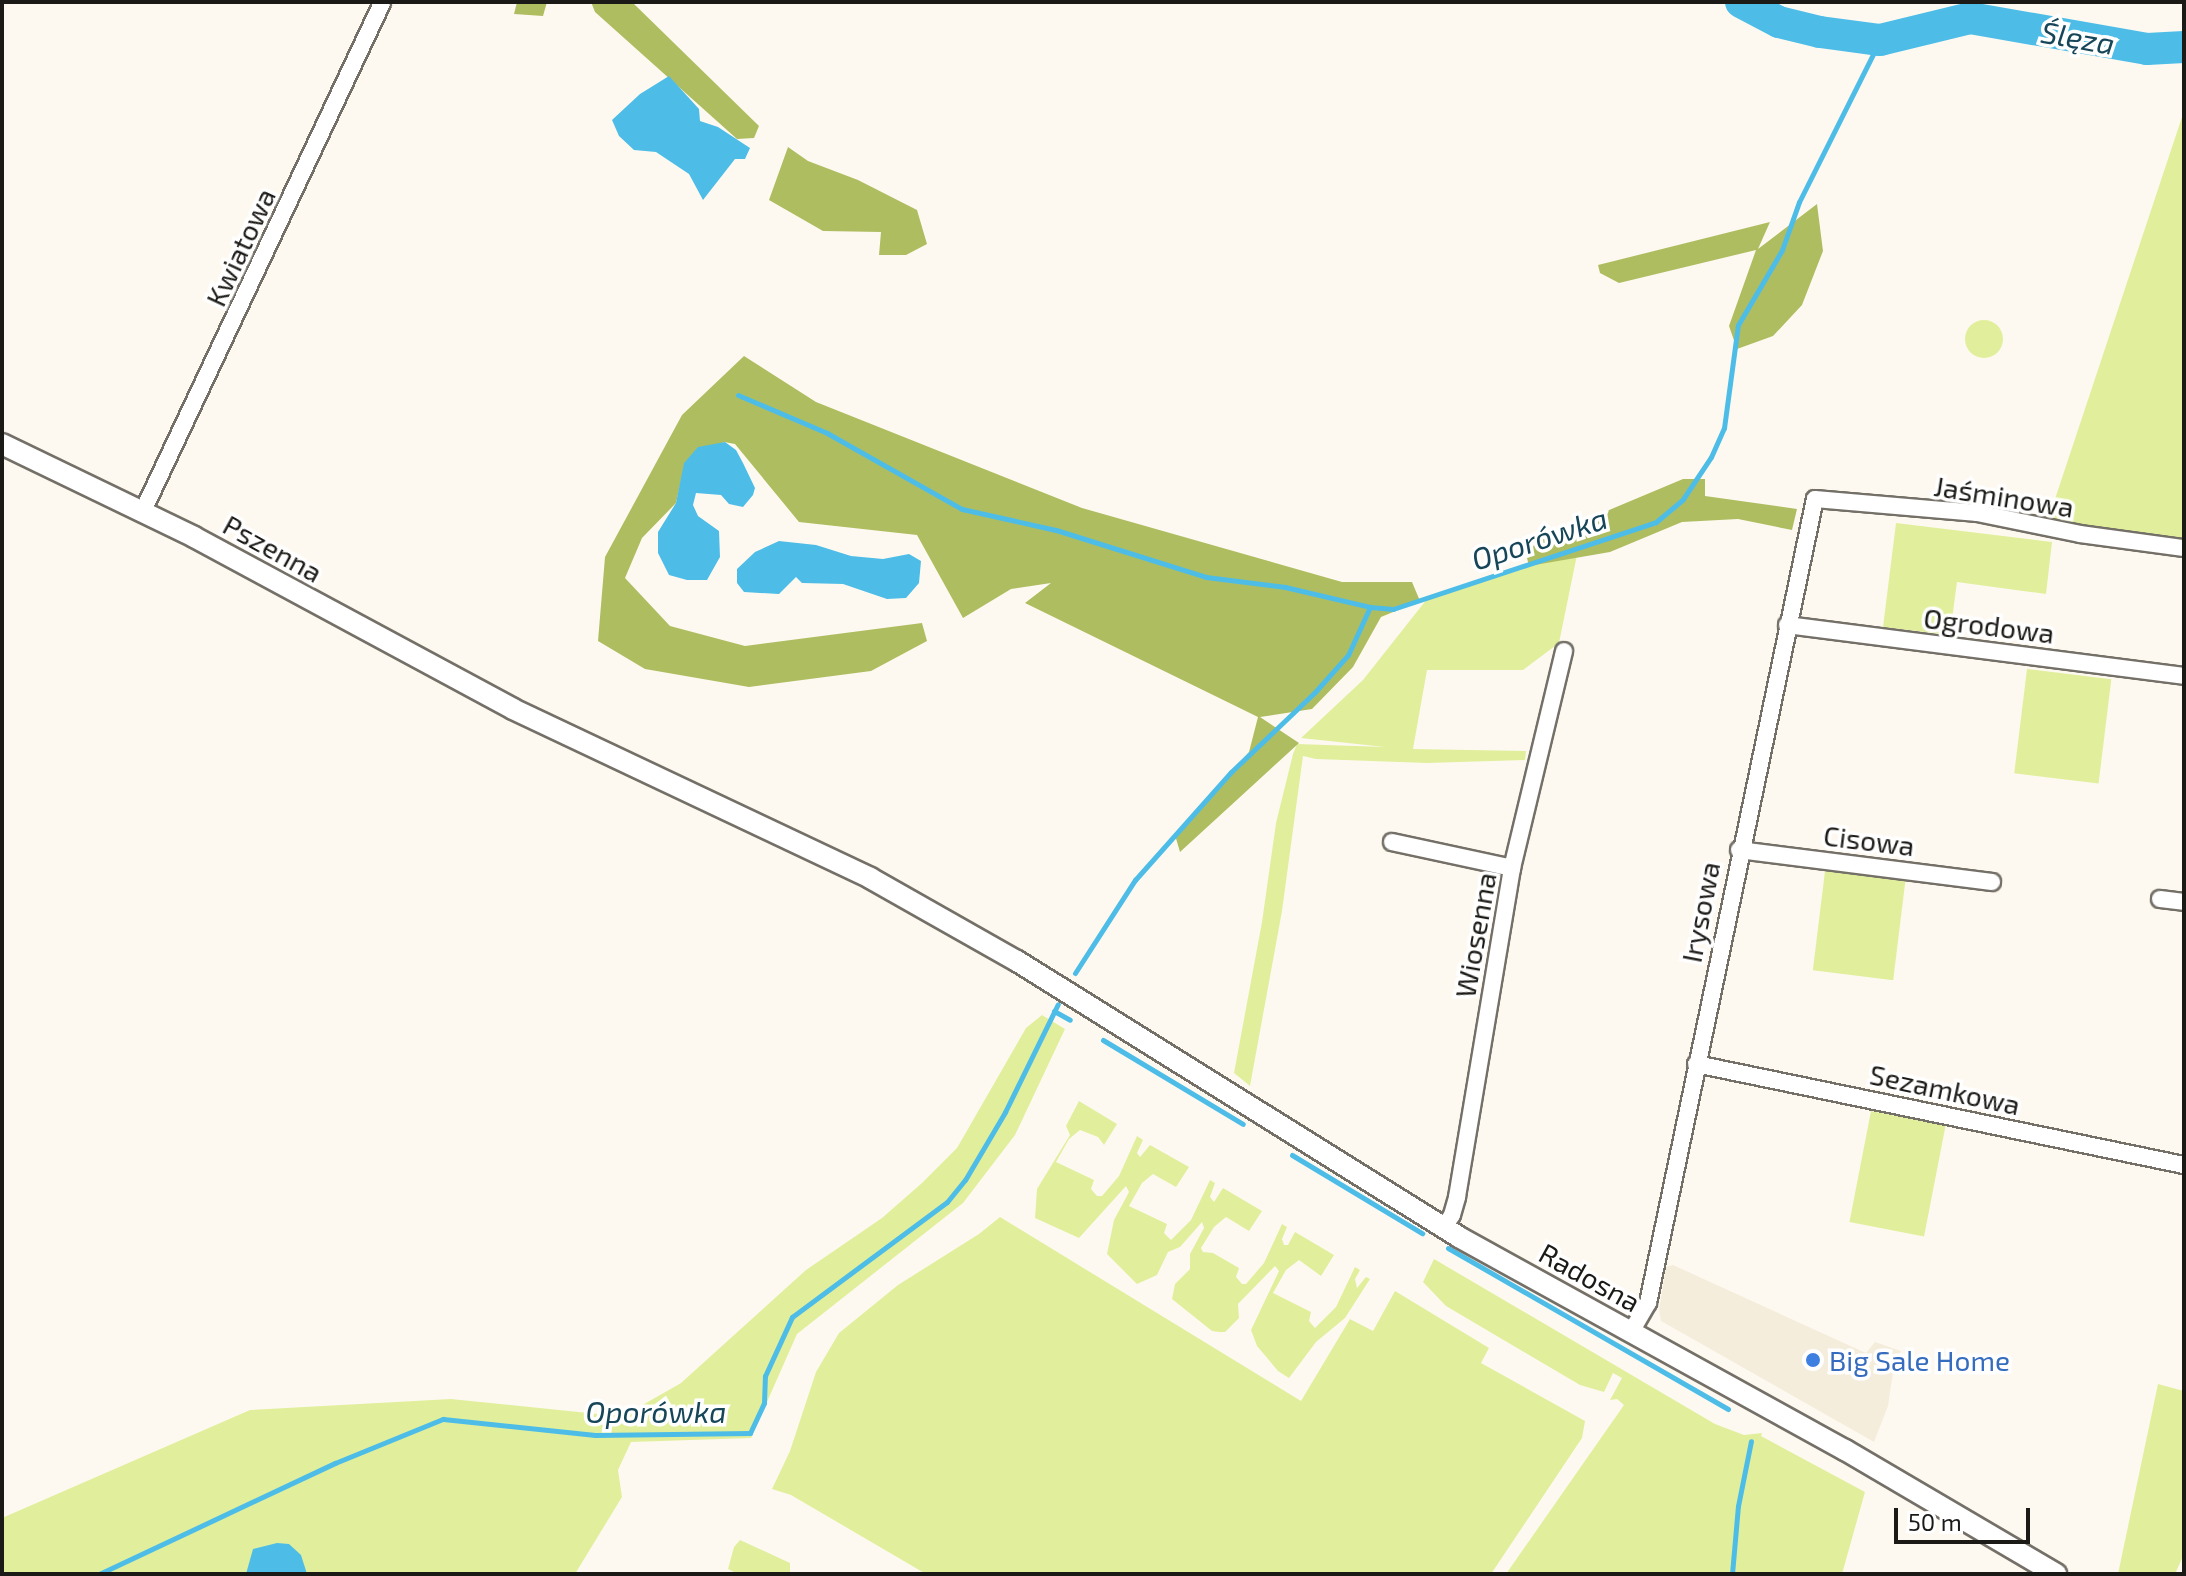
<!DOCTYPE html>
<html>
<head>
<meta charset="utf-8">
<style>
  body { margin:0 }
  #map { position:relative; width:2186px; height:1576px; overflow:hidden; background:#fef9f0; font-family:"Exo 2",sans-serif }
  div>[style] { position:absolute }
  .built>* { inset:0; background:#f4eddc }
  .green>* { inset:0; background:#e1ef9d; transform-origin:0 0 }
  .round { border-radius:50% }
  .forest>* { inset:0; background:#afbd61 }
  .water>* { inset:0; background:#4dbde8 }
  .stream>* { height:5px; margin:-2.5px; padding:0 2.5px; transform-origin:2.5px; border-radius:2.5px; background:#4dbde8 }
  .river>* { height:32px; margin:-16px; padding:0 16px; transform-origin:16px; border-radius:16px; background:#4dbde8 }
  .roads { filter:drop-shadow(2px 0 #747068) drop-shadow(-2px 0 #747068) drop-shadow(0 2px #747068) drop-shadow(0 -2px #747068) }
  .minor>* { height:16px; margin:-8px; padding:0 8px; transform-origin:8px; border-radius:8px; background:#fff }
  .tertiary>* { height:20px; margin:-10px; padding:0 10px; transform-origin:10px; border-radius:10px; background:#fff }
  .dots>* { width:22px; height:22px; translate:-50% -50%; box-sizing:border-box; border:4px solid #fff; border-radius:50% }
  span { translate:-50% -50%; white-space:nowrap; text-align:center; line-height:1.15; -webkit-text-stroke:7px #fff; paint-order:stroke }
  .street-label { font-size:28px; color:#1c1a17 }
  .shop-label { font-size:28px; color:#366cbe }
  .left { translate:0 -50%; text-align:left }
  .water-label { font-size:30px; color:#174659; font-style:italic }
  .frame { position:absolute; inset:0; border:4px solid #1c1a17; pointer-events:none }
  .scale { position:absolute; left:1894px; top:1508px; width:136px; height:36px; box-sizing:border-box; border:4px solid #1c1a17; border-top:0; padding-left:10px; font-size:24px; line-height:28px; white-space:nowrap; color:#1c1a17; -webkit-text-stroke:6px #fff; paint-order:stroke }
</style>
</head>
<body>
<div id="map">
  <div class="built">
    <i style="clip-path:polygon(1673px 1265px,1866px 1353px,1875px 1342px,1901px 1351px,1894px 1366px,1888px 1406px,1874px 1442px,1661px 1321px,1659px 1310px,1666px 1267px)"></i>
  </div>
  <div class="green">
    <i style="clip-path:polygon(2184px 111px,2184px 542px,2093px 531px,2048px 520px)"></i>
    <i class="round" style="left:1965px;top:320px;width:38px;height:38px"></i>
    <i style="clip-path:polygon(1896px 523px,2052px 542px,2046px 594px,1957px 582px,1950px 635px,1883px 627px)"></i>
    <i style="clip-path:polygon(1578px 550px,1559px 643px,1523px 670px,1427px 670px,1413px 749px,1526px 751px,1525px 760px,1427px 763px,1316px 759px,1303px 756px,1282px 911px,1250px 1086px,1234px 1073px,1262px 922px,1276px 823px,1293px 754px,1297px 744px,1385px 747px,1301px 738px,1363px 680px,1427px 599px)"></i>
    <i style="left:2027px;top:669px;width:85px;height:105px;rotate:7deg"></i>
    <i style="left:1825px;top:871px;width:81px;height:100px;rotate:7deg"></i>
    <i style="clip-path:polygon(1042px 1015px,1065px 1029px,1015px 1135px,963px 1203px,797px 1334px,751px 1438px,631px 1442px,618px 1470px,622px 1497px,575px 1574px,2px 1574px,2px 1518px,250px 1410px,451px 1399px,598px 1414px,639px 1407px,681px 1383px,806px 1270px,882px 1218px,922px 1183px,957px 1148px,1026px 1028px)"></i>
    <i style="clip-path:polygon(1079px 1101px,1117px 1124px,1104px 1145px,1098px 1137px,1080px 1130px,1069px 1139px,1056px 1162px,1094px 1180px,1091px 1189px,1097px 1196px,1102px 1196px,1119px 1176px,1137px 1136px,1143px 1140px,1137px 1153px,1140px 1157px,1150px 1145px,1189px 1167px,1176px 1187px,1153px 1174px,1142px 1183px,1129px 1206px,1167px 1224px,1164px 1233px,1171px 1240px,1191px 1220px,1210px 1180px,1215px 1183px,1210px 1197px,1214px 1202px,1223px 1188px,1262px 1211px,1249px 1231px,1226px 1217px,1214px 1227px,1201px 1248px,1203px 1252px,1213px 1253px,1239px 1268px,1236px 1277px,1242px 1284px,1246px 1284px,1264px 1263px,1282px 1224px,1287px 1227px,1282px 1239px,1284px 1245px,1288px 1245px,1295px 1232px,1334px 1255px,1321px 1276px,1299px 1260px,1286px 1270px,1273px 1293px,1311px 1312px,1309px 1321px,1315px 1328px,1336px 1307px,1355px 1267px,1360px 1270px,1355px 1279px,1357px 1288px,1366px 1277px,1370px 1279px,1345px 1318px,1316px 1342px,1289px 1378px,1278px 1371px,1257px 1346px,1251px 1330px,1279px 1271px,1275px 1266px,1238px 1304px,1239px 1318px,1225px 1332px,1219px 1332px,1212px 1331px,1172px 1299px,1175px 1284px,1190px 1269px,1190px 1254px,1204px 1228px,1202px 1222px,1180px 1247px,1168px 1252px,1157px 1275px,1137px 1284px,1107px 1254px,1114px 1220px,1129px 1192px,1126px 1186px,1079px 1238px,1035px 1218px,1037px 1189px,1070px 1135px,1066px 1126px)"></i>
    <i style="left:1871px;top:1111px;width:76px;height:113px;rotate:11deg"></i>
    <i style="clip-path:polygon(1000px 1217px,1301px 1401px,1350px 1319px,1373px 1331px,1395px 1291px,1489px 1348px,1481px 1363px,1585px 1421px,1582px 1438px,1491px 1574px,926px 1574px,791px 1495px,772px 1489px,790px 1451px,816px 1372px,839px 1333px,898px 1285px,979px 1234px)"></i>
    <i style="clip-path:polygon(1434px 1259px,1715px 1424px,1744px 1435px,1762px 1433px,1761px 1436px,1865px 1492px,1842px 1574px,1506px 1574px,1624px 1405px,1617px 1399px,1610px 1400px,1622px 1378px,1613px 1373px,1604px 1392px,1580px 1385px,1446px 1306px,1423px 1282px)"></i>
    <i style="clip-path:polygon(2158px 1384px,2184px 1391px,2184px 1554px,2175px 1574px,2118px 1574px)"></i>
    <i style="clip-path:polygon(740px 1540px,790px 1563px,790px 1574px,738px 1574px,728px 1569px,734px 1547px)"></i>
  </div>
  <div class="forest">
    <i style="clip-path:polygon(517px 2px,547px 2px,543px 16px,514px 14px)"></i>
    <i style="clip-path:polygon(591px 2px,632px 2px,759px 126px,754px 138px,737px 139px,595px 12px)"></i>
    <i style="clip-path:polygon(788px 147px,808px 161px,858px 180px,917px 210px,927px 244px,906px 255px,879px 255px,881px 232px,823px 231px,769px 200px)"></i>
    <i style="clip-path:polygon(1817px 204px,1823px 251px,1802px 305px,1773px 336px,1737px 349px,1729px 326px,1756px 250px,1619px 283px,1600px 273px,1598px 265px,1770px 222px,1758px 249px)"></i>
    <i style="clip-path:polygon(744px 356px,816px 402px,1082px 508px,1342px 582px,1412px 582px,1420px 601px,1381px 617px,1353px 667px,1312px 709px,1260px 717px,1299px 743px,1180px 852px,1175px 835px,1249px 752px,1258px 717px,1025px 603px,1051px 583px,1011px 589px,963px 618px,917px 535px,799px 522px,735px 444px,724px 442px,685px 463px,676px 503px,642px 538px,625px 578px,670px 626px,745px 646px,922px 623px,927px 641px,871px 671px,749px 687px,645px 669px,598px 641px,605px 557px,682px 415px)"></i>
    <i style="clip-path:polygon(1683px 479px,1705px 479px,1705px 496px,1797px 509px,1792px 530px,1738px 519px,1682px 522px,1610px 552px,1529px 566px,1526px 554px,1540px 539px)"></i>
  </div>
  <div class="water">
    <i style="clip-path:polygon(669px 76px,699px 109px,700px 121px,718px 127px,750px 148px,745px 159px,735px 159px,703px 200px,689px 174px,656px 152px,634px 150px,619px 136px,612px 120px,640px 94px)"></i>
    <i style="clip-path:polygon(725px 442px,736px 450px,743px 463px,755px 488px,753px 495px,743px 507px,729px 504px,721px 495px,696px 493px,693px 505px,698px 516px,719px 531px,720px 557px,707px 580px,687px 580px,669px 575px,658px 553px,658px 532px,676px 503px,684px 463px,698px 447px)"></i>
    <i style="clip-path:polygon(779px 541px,816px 545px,851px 556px,883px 559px,909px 554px,921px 561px,919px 583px,906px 598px,887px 599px,843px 584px,802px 583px,796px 577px,779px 594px,744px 592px,737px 583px,737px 569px,755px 552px)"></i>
    <i style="clip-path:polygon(277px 1543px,289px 1544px,301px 1555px,307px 1574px,246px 1574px,253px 1549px)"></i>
  </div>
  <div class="stream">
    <i style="left:738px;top:395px;width:97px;rotate:23.1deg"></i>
    <i style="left:827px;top:433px;width:155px;rotate:29.4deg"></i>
    <i style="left:962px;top:509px;width:96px;rotate:12.6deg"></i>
    <i style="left:1056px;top:530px;width:157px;rotate:17.4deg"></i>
    <i style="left:1206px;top:577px;width:80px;rotate:7.2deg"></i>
    <i style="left:1285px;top:587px;width:87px;rotate:13.2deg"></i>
    <i style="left:1075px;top:973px;width:111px;rotate:-57.2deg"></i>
    <i style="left:1135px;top:880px;width:144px;rotate:-48.4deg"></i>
    <i style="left:1231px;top:772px;width:116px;rotate:-43.6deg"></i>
    <i style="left:1315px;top:692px;width:50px;rotate:-48.3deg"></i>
    <i style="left:1348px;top:655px;width:53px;rotate:-65.4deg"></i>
    <i style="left:1370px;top:607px;width:23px;rotate:5deg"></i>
    <i style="left:1393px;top:609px;width:277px;rotate:-18.3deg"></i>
    <i style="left:1656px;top:522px;width:35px;rotate:-40deg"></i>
    <i style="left:1683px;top:499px;width:50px;rotate:-56.3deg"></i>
    <i style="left:1711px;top:457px;width:32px;rotate:-66deg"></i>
    <i style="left:1724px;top:428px;width:104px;rotate:-82.3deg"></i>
    <i style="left:1738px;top:325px;width:87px;rotate:-59.6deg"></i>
    <i style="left:1782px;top:250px;width:51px;rotate:-70.5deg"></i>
    <i style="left:1799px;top:202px;width:181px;rotate:-63.4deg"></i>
    <i style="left:1054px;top:1011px;width:18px;rotate:29deg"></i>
    <i style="left:1103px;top:1040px;width:163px;rotate:31deg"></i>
    <i style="left:1292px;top:1155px;width:152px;rotate:31deg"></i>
    <i style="left:1448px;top:1248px;width:323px;rotate:29.9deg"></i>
    <i style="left:99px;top:1574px;width:261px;rotate:-25.2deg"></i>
    <i style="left:335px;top:1463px;width:117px;rotate:-22.2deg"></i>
    <i style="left:443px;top:1419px;width:153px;rotate:6deg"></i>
    <i style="left:595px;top:1435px;width:155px;rotate:-0.7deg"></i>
    <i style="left:750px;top:1433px;width:33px;rotate:-65deg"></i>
    <i style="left:764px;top:1403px;width:27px;rotate:-88deg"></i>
    <i style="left:765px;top:1376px;width:65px;rotate:-65.4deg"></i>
    <i style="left:792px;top:1317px;width:193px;rotate:-36.6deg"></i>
    <i style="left:947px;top:1202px;width:28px;rotate:-51deg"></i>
    <i style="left:965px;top:1180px;width:79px;rotate:-59.5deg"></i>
    <i style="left:1005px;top:1112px;width:120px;rotate:-63.9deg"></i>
    <i style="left:1732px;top:1574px;width:68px;rotate:-85deg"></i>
    <i style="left:1738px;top:1506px;width:66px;rotate:-78.7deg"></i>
  </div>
  <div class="river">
    <i style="left:1741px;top:2px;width:43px;rotate:27.8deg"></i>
    <i style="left:1779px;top:22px;width:42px;rotate:13.7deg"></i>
    <i style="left:1820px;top:32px;width:61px;rotate:7.6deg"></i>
    <i style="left:1880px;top:40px;width:93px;rotate:-13.7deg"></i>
    <i style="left:1970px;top:18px;width:180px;rotate:9.9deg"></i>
    <i style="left:2147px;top:49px;width:37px;rotate:-3deg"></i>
  </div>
  <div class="roads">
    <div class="minor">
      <i style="left:143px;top:511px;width:561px;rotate:-64.8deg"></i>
      <i style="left:1787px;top:625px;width:400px;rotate:7.3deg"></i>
      <i style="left:1392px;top:842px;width:123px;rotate:12.2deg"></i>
      <i style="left:1739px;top:850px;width:255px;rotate:7.2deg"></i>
      <i style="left:2160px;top:899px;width:24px;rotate:7deg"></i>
      <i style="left:1696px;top:1064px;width:498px;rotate:11.7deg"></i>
      <i style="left:1444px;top:1227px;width:14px;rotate:-56deg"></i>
      <i style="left:1452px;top:1215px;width:19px;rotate:-74deg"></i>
      <i style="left:1457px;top:1197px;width:334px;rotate:-80.5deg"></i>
      <i style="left:1512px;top:868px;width:223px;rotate:-76.5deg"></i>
      <i style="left:1631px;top:1332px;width:34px;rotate:-60deg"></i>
      <i style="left:1648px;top:1303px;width:821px;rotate:-78.27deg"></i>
      <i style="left:1815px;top:499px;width:163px;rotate:4.9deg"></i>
      <i style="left:1977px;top:513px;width:105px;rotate:11.5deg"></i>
      <i style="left:2080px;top:534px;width:105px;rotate:7.7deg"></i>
    </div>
    <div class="tertiary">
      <i style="left:2px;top:444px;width:213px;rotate:25.8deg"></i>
      <i style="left:194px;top:537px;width:362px;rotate:28.3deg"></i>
      <i style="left:513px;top:709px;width:395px;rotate:25.3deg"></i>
      <i style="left:870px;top:878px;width:169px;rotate:29.5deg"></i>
      <i style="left:1017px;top:961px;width:521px;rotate:31.98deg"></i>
      <i style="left:1459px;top:1237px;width:441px;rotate:28.9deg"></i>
      <i style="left:1845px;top:1450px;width:245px;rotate:30.4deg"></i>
    </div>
  </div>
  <div class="dots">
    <i style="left:1813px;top:1360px;background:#3f7fe0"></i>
  </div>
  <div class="street-label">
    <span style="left:240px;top:247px;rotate:-65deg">Kwiatowa</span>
    <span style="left:2004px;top:496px;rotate:9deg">Jaśminowa</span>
    <span style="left:273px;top:548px;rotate:29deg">Pszenna</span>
    <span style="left:1989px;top:625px;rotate:7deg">Ogrodowa</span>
    <span style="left:1869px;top:840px;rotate:7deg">Cisowa</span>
    <span style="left:1700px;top:912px;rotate:-79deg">Irysowa</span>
    <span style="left:1475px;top:935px;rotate:-80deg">Wiosenna</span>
    <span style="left:1945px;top:1089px;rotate:12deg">Sezamkowa</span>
    <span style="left:1590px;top:1277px;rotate:29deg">Radosna</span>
  </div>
  <div class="shop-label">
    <span class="left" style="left:1829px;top:1360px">Big Sale Home</span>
  </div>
  <div class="water-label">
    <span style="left:2078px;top:37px;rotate:10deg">Ślęza</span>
    <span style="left:1539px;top:538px;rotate:-18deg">Oporówka</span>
    <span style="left:656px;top:1411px">Oporówka</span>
  </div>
  <div class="frame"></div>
  <div class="scale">50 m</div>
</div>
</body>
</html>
